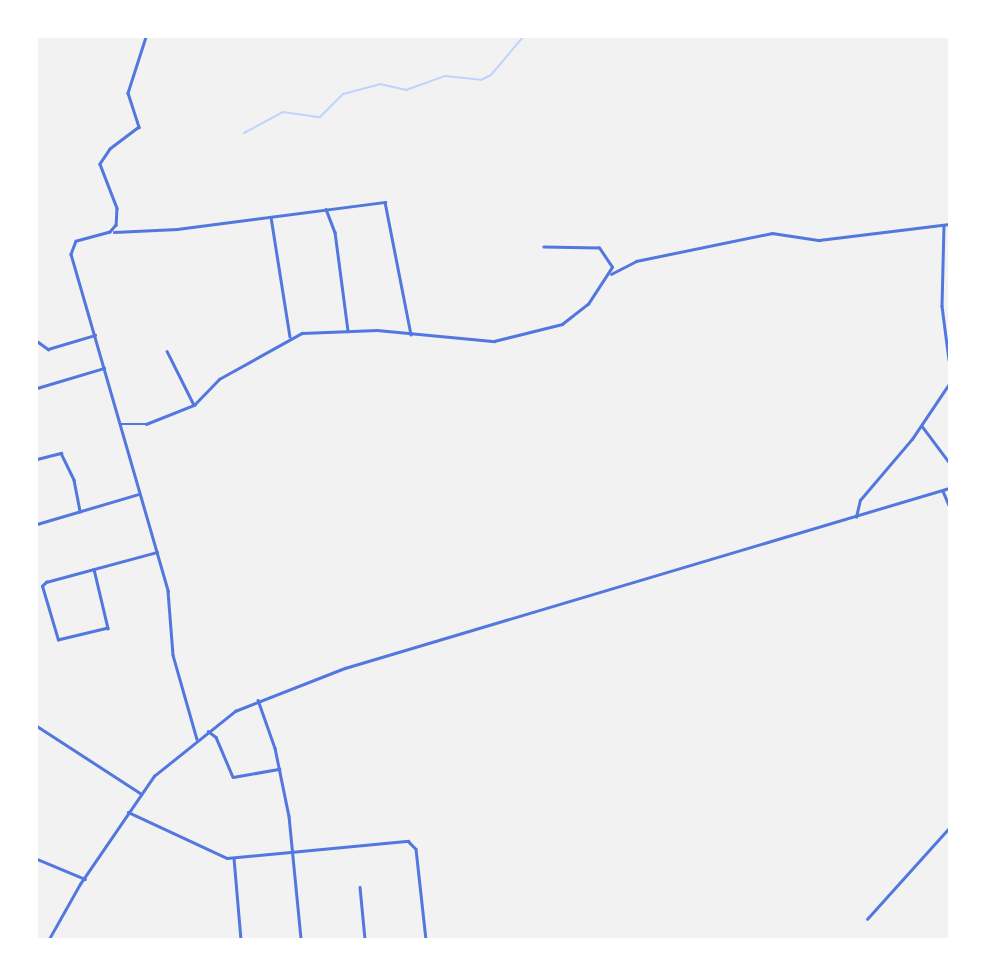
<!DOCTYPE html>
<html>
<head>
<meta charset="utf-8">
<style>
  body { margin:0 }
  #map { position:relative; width:986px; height:976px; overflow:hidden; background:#f2f2f2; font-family:Signika,sans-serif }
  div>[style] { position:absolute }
  .stream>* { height:2px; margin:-1px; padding:0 1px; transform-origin:1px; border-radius:1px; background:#bfd3fe }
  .minor>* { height:2.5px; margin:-1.25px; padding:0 1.25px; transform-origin:1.25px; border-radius:1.25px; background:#5277de }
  span { translate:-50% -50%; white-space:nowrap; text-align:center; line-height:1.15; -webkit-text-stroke:5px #fff; paint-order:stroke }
  .frame { position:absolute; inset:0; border:38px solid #fff; pointer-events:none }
</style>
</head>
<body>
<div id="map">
  <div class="stream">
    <i style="left:244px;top:133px;width:44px;rotate:-28.3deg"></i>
    <i style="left:283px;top:112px;width:37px;rotate:8deg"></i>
    <i style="left:320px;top:117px;width:33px;rotate:-45deg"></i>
    <i style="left:343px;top:94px;width:38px;rotate:-15deg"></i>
    <i style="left:380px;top:84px;width:27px;rotate:13deg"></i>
    <i style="left:406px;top:90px;width:41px;rotate:-19.7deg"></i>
    <i style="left:445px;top:76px;width:36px;rotate:6deg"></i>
    <i style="left:481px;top:80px;width:11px;rotate:-27deg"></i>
    <i style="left:491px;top:75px;width:50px;rotate:-49.9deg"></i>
  </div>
  <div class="minor">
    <i style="left:146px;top:37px;width:59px;rotate:107.8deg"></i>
    <i style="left:128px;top:93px;width:36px;rotate:72deg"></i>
    <i style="left:139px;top:127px;width:36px;rotate:143deg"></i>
    <i style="left:110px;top:149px;width:18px;rotate:124deg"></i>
    <i style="left:100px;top:164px;width:47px;rotate:68.9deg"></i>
    <i style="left:117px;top:208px;width:17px;rotate:93deg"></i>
    <i style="left:116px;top:225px;width:9px;rotate:131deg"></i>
    <i style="left:110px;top:232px;width:35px;rotate:165deg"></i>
    <i style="left:76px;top:241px;width:14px;rotate:111deg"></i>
    <i style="left:71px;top:254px;width:351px;rotate:73.9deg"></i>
    <i style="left:168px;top:591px;width:64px;rotate:85.5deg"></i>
    <i style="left:173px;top:655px;width:87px;rotate:74.1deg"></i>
    <i style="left:326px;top:209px;width:25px;rotate:69deg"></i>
    <i style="left:335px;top:232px;width:100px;rotate:82.5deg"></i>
    <i style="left:271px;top:217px;width:121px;rotate:81deg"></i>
    <i style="left:944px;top:225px;width:81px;rotate:91.4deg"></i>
    <i style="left:942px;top:306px;width:54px;rotate:82.6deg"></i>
    <i style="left:114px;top:232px;width:63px;rotate:-2.7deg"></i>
    <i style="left:177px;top:229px;width:210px;rotate:-7.4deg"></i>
    <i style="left:385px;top:202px;width:135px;rotate:78.9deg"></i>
    <i style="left:611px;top:274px;width:28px;rotate:-27deg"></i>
    <i style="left:636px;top:261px;width:139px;rotate:-11.6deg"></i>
    <i style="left:772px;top:233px;width:48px;rotate:8.5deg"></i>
    <i style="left:819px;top:240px;width:131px;rotate:-7deg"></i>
    <i style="left:37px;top:341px;width:14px;rotate:36deg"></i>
    <i style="left:48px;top:349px;width:49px;rotate:-16.6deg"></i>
    <i style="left:167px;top:351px;width:60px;rotate:63.4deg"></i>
    <i style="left:37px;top:388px;width:70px;rotate:-16.6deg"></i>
    <i style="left:120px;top:424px;width:26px"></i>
    <i style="left:146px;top:424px;width:52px;rotate:-21.6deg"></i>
    <i style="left:194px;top:405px;width:36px;rotate:-46deg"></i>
    <i style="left:219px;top:379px;width:95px;rotate:-29deg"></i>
    <i style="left:302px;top:333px;width:75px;rotate:-2.3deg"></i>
    <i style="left:377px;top:330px;width:118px;rotate:5.4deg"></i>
    <i style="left:494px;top:341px;width:70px;rotate:-14deg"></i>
    <i style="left:562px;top:324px;width:33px;rotate:-38deg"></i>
    <i style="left:588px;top:304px;width:44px;rotate:-57deg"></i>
    <i style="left:612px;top:267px;width:23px;rotate:-124deg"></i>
    <i style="left:599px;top:248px;width:55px;rotate:-179deg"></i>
    <i style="left:922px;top:426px;width:45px;rotate:53.1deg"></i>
    <i style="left:37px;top:459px;width:25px;rotate:-14deg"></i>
    <i style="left:61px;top:453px;width:30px;rotate:64deg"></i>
    <i style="left:74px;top:480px;width:32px;rotate:79deg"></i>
    <i style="left:943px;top:491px;width:15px;rotate:67deg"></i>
    <i style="left:856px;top:517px;width:17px;rotate:-77deg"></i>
    <i style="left:860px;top:500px;width:80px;rotate:-49.6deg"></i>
    <i style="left:912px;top:439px;width:66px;rotate:-56.1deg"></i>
    <i style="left:37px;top:524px;width:106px;rotate:-16.4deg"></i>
    <i style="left:94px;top:569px;width:61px;rotate:76.7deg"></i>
    <i style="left:108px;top:628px;width:51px;rotate:166.5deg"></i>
    <i style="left:58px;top:640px;width:56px;rotate:-106.5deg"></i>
    <i style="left:42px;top:586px;width:6px;rotate:-45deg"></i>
    <i style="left:46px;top:582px;width:115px;rotate:-15.1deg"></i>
    <i style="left:258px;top:700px;width:51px;rotate:70.5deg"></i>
    <i style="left:275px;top:748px;width:69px;rotate:78.4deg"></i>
    <i style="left:289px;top:816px;width:124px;rotate:84.4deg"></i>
    <i style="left:37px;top:726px;width:123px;rotate:33deg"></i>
    <i style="left:208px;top:731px;width:10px;rotate:37deg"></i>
    <i style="left:216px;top:737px;width:43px;rotate:67deg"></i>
    <i style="left:233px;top:777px;width:47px;rotate:-9.9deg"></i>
    <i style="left:128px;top:812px;width:109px;rotate:24.9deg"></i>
    <i style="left:227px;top:858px;width:182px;rotate:-5.4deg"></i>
    <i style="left:408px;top:841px;width:11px;rotate:45deg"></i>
    <i style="left:416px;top:849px;width:91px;rotate:83.7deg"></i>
    <i style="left:234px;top:858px;width:81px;rotate:85.1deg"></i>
    <i style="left:37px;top:859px;width:52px;rotate:22.6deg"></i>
    <i style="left:360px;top:887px;width:52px;rotate:84.5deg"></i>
    <i style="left:867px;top:919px;width:122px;rotate:-48deg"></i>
    <i style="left:49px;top:939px;width:63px;rotate:-60.6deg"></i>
    <i style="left:80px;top:884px;width:131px;rotate:-55.6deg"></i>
    <i style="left:154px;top:776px;width:104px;rotate:-38.7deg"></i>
    <i style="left:235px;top:711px;width:118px;rotate:-21.4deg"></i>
    <i style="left:345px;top:668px;width:630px;rotate:-16.59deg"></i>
  </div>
  <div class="frame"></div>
</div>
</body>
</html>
